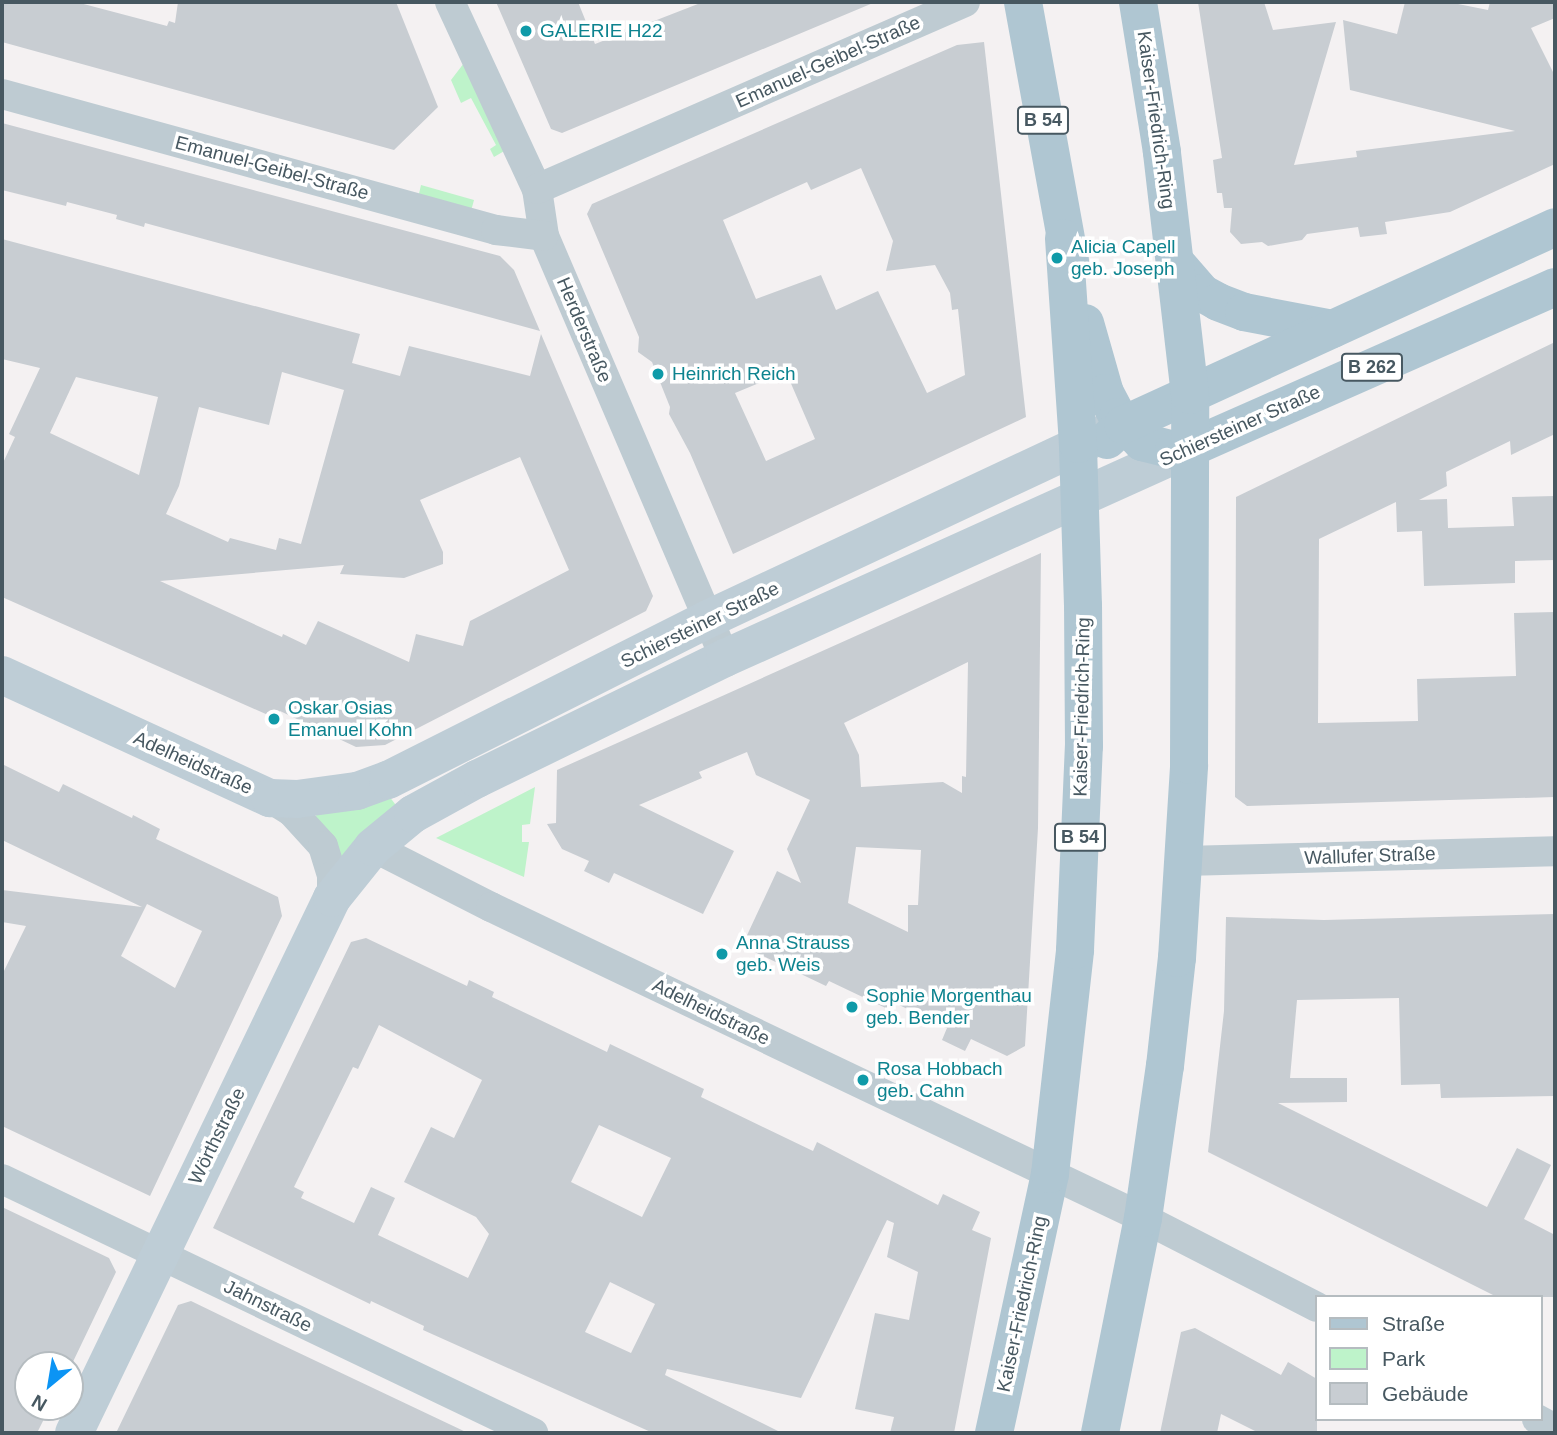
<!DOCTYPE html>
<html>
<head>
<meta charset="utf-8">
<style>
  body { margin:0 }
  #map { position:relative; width:1557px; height:1435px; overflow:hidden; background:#f4f1f2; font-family:Helvetica,sans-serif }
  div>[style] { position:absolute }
  .green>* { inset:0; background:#bef3ca }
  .building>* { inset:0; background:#c8cdd2 }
  .street>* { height:30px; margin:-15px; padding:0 15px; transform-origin:15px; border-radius:15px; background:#becbd2 }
  .secondary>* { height:38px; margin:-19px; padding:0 19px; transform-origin:19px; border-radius:19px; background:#becdd6 }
  .primary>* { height:38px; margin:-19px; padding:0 19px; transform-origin:19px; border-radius:19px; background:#afc6d2 }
  .dots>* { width:19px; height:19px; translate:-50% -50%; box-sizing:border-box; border:4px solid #fff; border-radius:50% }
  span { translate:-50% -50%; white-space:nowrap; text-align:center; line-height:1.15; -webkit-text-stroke:7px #fff; paint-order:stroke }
  .shield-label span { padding:2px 5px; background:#fff; border:2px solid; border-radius:5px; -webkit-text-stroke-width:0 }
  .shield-label { font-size:18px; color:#475861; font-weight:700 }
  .culture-label { font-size:19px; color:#0d838f }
  .left { translate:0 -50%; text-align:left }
  .street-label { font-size:19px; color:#475861 }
  .frame { position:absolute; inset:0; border:4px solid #475861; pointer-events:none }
  .legend { position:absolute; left:1315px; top:1295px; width:228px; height:126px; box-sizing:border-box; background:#fff; border:2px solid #b5bcc0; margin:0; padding:9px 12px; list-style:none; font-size:21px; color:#475861 }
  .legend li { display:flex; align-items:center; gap:14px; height:35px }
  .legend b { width:35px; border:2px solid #b5bcc0 }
  .north { position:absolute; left:14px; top:1351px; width:70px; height:70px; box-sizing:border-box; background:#fff; border:2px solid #b5bcc0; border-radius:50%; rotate:210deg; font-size:19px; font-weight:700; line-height:28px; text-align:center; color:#475861 }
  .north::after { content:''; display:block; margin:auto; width:24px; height:32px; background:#0b94f4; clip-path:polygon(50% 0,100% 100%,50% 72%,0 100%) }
</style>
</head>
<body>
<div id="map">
  <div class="green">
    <i style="clip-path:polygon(464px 63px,506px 150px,494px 157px,490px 149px,496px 145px,471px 98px,461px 103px,451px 80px)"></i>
    <i style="clip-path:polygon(421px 185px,474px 200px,471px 211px,418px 198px)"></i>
    <i style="clip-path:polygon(535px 787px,530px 824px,522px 825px,522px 842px,529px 842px,524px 877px,436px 838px)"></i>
    <i style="clip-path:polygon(386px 792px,401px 812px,341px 861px,315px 817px,318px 813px)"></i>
  </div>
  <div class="building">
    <i style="clip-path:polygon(2px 2px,76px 2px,167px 26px,169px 21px,175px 23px,178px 2px,396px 2px,438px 107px,394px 150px,2px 42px)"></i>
    <i style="clip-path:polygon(496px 2px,578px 2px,595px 44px,703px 2px,873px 3px,562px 133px,551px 129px)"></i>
    <i style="clip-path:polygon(1198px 2px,1264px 2px,1273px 30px,1336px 22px,1294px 165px,1357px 157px,1356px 151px,1515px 131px,1350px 90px,1343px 20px,1397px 34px,1405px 2px,1448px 2px,1488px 10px,1490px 2px,1555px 2px,1555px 18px,1531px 28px,1555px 76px,1555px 164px,1450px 212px,1385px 222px,1387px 234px,1360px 237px,1358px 227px,1307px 234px,1302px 240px,1268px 246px,1262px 242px,1241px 244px,1230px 232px,1232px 208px,1224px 208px,1222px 193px,1217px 193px,1213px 160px,1222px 158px)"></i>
    <i style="clip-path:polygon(evenodd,984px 42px,1026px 417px,733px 554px,690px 453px,669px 414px,670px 407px,652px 362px,638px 352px,639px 337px,587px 214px,592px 204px,821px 104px,957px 45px,984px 42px,861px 168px,893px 241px,886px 271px,935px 265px,950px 293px,952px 310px,958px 309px,965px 375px,927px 393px,878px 291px,836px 310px,821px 275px,756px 299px,723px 220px,807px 182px,811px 190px,861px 168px,984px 42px,786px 372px,815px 439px,766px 461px,735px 393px,786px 372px)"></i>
    <i style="clip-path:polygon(2px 123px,500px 256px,514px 270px,540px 331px,145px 223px,144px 227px,116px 219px,117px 215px,67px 202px,66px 206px,2px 190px)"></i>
    <i style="clip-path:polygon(evenodd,2px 239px,360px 334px,352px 363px,400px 376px,409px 346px,530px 376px,541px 334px,653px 596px,646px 611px,385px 745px,356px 747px,280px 711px,277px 719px,2px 597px,2px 465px,15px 437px,9px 434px,40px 368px,2px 359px,2px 239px,282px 372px,344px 390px,301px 544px,279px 538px,276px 550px,230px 538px,228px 542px,166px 514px,179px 486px,199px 407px,269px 425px,282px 372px,2px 239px,76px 377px,158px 397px,139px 475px,50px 433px,76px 377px,2px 239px,520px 457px,569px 570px,470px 621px,463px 646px,416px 634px,409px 662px,318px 621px,306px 645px,283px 634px,282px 637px,160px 581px,344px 565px,340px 574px,404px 578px,443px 564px,443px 552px,420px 500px,520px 457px)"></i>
    <i style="clip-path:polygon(1555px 342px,1555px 434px,1511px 455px,1510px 441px,1446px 472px,1447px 486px,1419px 500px,1447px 499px,1448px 528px,1514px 526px,1512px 497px,1555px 496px,1555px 560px,1515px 561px,1515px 583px,1424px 586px,1422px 531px,1397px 532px,1396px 502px,1319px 539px,1318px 723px,1418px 721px,1417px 679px,1516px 676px,1514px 613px,1555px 612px,1555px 797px,1247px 806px,1235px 797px,1236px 497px)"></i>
    <i style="clip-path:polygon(evenodd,1041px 553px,1038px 828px,1025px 1046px,1007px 1056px,971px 1039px,965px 1051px,942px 1040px,947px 1028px,895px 1003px,892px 1011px,829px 981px,826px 986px,742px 946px,777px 871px,801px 883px,787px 849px,810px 800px,756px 775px,747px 752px,699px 772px,702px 778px,639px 805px,734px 851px,703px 914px,614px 873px,609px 883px,584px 871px,589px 861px,562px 849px,547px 824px,556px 823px,557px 770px,1041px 553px,968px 662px,966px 777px,962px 776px,962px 793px,943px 782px,861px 787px,859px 755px,844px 723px,968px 662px,1041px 553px,856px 847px,921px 850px,918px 905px,908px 905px,908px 932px,848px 903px,856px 847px)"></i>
    <i style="clip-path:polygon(evenodd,2px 764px,59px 792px,63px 784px,132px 818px,133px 815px,160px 829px,156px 839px,278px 897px,282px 916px,150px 1196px,2px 1126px,2px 975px,26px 926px,2px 922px,2px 890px,142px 907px,2px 840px,2px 764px,147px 904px,202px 931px,175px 988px,121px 956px,147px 904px)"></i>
    <i style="clip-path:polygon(1555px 914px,1555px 1096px,1441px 1098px,1440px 1084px,1401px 1085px,1399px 998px,1297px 1000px,1290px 1078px,1347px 1078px,1347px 1102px,1278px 1103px,1487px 1207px,1517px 1148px,1551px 1165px,1524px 1219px,1555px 1235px,1555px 1297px,1497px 1297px,1208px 1152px,1224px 1011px,1226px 917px,1324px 920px)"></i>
    <i style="clip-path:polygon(evenodd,366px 938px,467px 986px,469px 980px,494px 992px,492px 997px,607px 1052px,610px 1044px,704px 1089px,701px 1097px,813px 1151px,817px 1142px,938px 1205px,943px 1194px,980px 1212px,972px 1230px,991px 1238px,954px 1433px,890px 1433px,894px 1417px,855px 1409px,875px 1313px,909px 1320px,918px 1272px,887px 1257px,894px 1223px,887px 1220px,801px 1398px,667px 1369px,665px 1375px,782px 1433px,653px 1433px,423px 1330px,424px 1326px,371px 1301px,370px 1304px,213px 1228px,351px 942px,366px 938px,379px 1025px,482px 1080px,454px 1138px,431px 1127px,404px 1182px,476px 1217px,489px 1234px,468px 1278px,378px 1235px,395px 1198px,371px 1187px,354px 1223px,301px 1198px,304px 1192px,294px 1187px,353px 1067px,358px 1069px,379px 1025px,366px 938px,599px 1125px,671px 1158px,642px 1217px,571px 1182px,599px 1125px,366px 938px,610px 1282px,655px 1304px,631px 1353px,585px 1332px,610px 1282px)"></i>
    <i style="clip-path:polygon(2px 1207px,109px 1258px,116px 1272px,70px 1368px,70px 1365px,28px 1365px,28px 1407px,50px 1407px,37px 1433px,2px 1433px)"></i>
    <i style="clip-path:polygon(191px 1301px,278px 1343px,468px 1433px,116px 1433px,178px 1305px)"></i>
    <i style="clip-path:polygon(1195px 1328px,1281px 1375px,1288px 1362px,1317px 1379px,1317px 1433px,1259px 1433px,1221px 1414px,1217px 1433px,1160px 1433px,1181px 1332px)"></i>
  </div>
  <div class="street">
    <i style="left:450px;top:2px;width:206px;rotate:65.1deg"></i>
    <i style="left:537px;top:189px;width:48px;rotate:81.5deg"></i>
    <i style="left:544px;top:236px;width:459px;rotate:66.8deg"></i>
    <i style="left:2px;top:94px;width:512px;rotate:15.39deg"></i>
    <i style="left:496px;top:230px;width:48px;rotate:7.1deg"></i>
    <i style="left:537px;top:189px;width:467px;rotate:-23.6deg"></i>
    <i style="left:270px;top:798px;width:25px;rotate:32deg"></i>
    <i style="left:291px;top:811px;width:47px;rotate:47.6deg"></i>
    <i style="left:323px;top:846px;width:31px;rotate:73deg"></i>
    <i style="left:332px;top:876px;width:22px;rotate:90deg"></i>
    <i style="left:373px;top:847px;width:132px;rotate:27deg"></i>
    <i style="left:491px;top:907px;width:722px;rotate:25.5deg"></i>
    <i style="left:1143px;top:1218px;width:195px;rotate:27.1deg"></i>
    <i style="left:1184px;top:861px;width:371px;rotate:-1.5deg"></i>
    <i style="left:2px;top:1179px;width:589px;rotate:25.56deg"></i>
    <i style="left:1537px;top:1419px;width:21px;rotate:29deg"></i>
  </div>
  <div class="secondary">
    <i style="left:2px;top:675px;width:295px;rotate:24.7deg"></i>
    <i style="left:270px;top:798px;width:27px;rotate:2deg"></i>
    <i style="left:297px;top:799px;width:61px;rotate:-7.6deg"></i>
    <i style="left:357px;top:791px;width:33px;rotate:-20deg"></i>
    <i style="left:388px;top:780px;width:358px;rotate:-26.7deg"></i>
    <i style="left:708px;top:619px;width:438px;rotate:-25.1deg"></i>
    <i style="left:74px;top:1433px;width:594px;rotate:-64.25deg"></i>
    <i style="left:332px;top:898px;width:65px;rotate:-51.2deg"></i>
    <i style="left:373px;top:847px;width:52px;rotate:-39.5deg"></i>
    <i style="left:413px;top:814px;width:73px;rotate:-28.7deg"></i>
    <i style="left:477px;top:779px;width:276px;rotate:-26deg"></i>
    <i style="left:725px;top:658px;width:510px;rotate:-24.3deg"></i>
  </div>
  <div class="primary">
    <i style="left:1023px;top:2px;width:263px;rotate:79.7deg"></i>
    <i style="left:1176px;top:263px;width:40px;rotate:49deg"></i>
    <i style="left:1202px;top:293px;width:18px;rotate:29deg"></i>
    <i style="left:1218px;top:302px;width:28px;rotate:21deg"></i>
    <i style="left:1244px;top:312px;width:90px;rotate:10.9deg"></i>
    <i style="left:1085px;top:323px;width:73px;rotate:74.1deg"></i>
    <i style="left:1105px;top:393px;width:27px;rotate:62deg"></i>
    <i style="left:1118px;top:417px;width:35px;rotate:46deg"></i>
    <i style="left:1142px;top:442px;width:33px;rotate:14deg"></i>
    <i style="left:1174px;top:450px;width:16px;rotate:-7deg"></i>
    <i style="left:1190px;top:448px;width:399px;rotate:-23.8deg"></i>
    <i style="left:1107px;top:440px;width:22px;rotate:-43deg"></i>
    <i style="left:1123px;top:425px;width:475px;rotate:-24.6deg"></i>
    <i style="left:994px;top:1433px;width:265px;rotate:-77.8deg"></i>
    <i style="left:1050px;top:1174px;width:225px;rotate:-83.6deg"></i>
    <i style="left:1075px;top:950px;width:204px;rotate:-87.5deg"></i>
    <i style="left:1084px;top:746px;width:140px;rotate:-90.4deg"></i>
    <i style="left:1083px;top:606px;width:162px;rotate:-91.8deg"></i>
    <i style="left:1078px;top:444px;width:206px;rotate:-93.9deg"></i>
    <i style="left:1100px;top:1433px;width:219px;rotate:-78.7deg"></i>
    <i style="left:1143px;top:1218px;width:154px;rotate:-81.8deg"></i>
    <i style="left:1165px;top:1066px;width:109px;rotate:-83.7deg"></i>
    <i style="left:1177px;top:958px;width:193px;rotate:-86.4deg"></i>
    <i style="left:1189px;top:765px;width:370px;rotate:-89.8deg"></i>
    <i style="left:1190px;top:395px;width:245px;rotate:-96.6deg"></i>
    <i style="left:1162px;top:152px;width:152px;rotate:-99.1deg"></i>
  </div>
  <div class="dots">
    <i style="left:526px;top:31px;background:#0f9aa8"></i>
    <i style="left:1057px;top:258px;background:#0f9aa8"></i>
    <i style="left:658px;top:374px;background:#0f9aa8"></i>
    <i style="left:274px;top:719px;background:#0f9aa8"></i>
    <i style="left:722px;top:954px;background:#0f9aa8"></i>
    <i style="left:852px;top:1007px;background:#0f9aa8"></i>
    <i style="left:863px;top:1080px;background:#0f9aa8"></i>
  </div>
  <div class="shield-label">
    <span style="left:1043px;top:120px">B 54</span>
    <span style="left:1372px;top:367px">B 262</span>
    <span style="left:1080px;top:837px">B 54</span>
  </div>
  <div class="culture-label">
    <span class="left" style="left:540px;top:31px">GALERIE H22</span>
    <span class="left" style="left:1071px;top:258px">Alicia Capell<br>geb. Joseph</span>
    <span class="left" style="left:672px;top:374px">Heinrich Reich</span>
    <span class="left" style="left:288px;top:719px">Oskar Osias<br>Emanuel Kohn</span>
    <span class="left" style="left:736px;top:954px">Anna Strauss<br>geb. Weis</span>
    <span class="left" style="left:866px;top:1007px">Sophie Morgenthau<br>geb. Bender</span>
    <span class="left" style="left:877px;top:1080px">Rosa Hobbach<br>geb. Cahn</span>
  </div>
  <div class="street-label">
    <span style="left:828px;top:62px;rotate:-24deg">Emanuel-Geibel-Straße</span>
    <span style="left:1156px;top:120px;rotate:82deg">Kaiser-Friedrich-Ring</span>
    <span style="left:272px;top:168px;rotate:15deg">Emanuel-Geibel-Straße</span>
    <span style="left:584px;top:330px;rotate:67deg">Herderstraße</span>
    <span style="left:1240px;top:426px;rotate:-24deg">Schiersteiner Straße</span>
    <span style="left:700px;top:625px;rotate:-26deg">Schiersteiner Straße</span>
    <span style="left:1082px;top:707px;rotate:-89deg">Kaiser-Friedrich-Ring</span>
    <span style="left:193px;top:763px;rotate:24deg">Adelheidstraße</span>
    <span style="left:1370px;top:856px;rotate:-2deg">Wallufer Straße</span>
    <span style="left:711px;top:1012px;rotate:26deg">Adelheidstraße</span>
    <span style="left:217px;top:1136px;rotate:-64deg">Wörthstraße</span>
    <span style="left:1022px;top:1304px;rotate:-78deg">Kaiser-Friedrich-Ring</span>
    <span style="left:268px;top:1306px;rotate:26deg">Jahnstraße</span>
  </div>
  <div class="frame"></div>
  <ul class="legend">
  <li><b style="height:9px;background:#afc6d2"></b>Straße</li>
  <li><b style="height:19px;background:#bef3ca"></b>Park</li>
  <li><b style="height:19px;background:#c8cdd2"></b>Gebäude</li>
  </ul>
  <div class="north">N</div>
</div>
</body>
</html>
